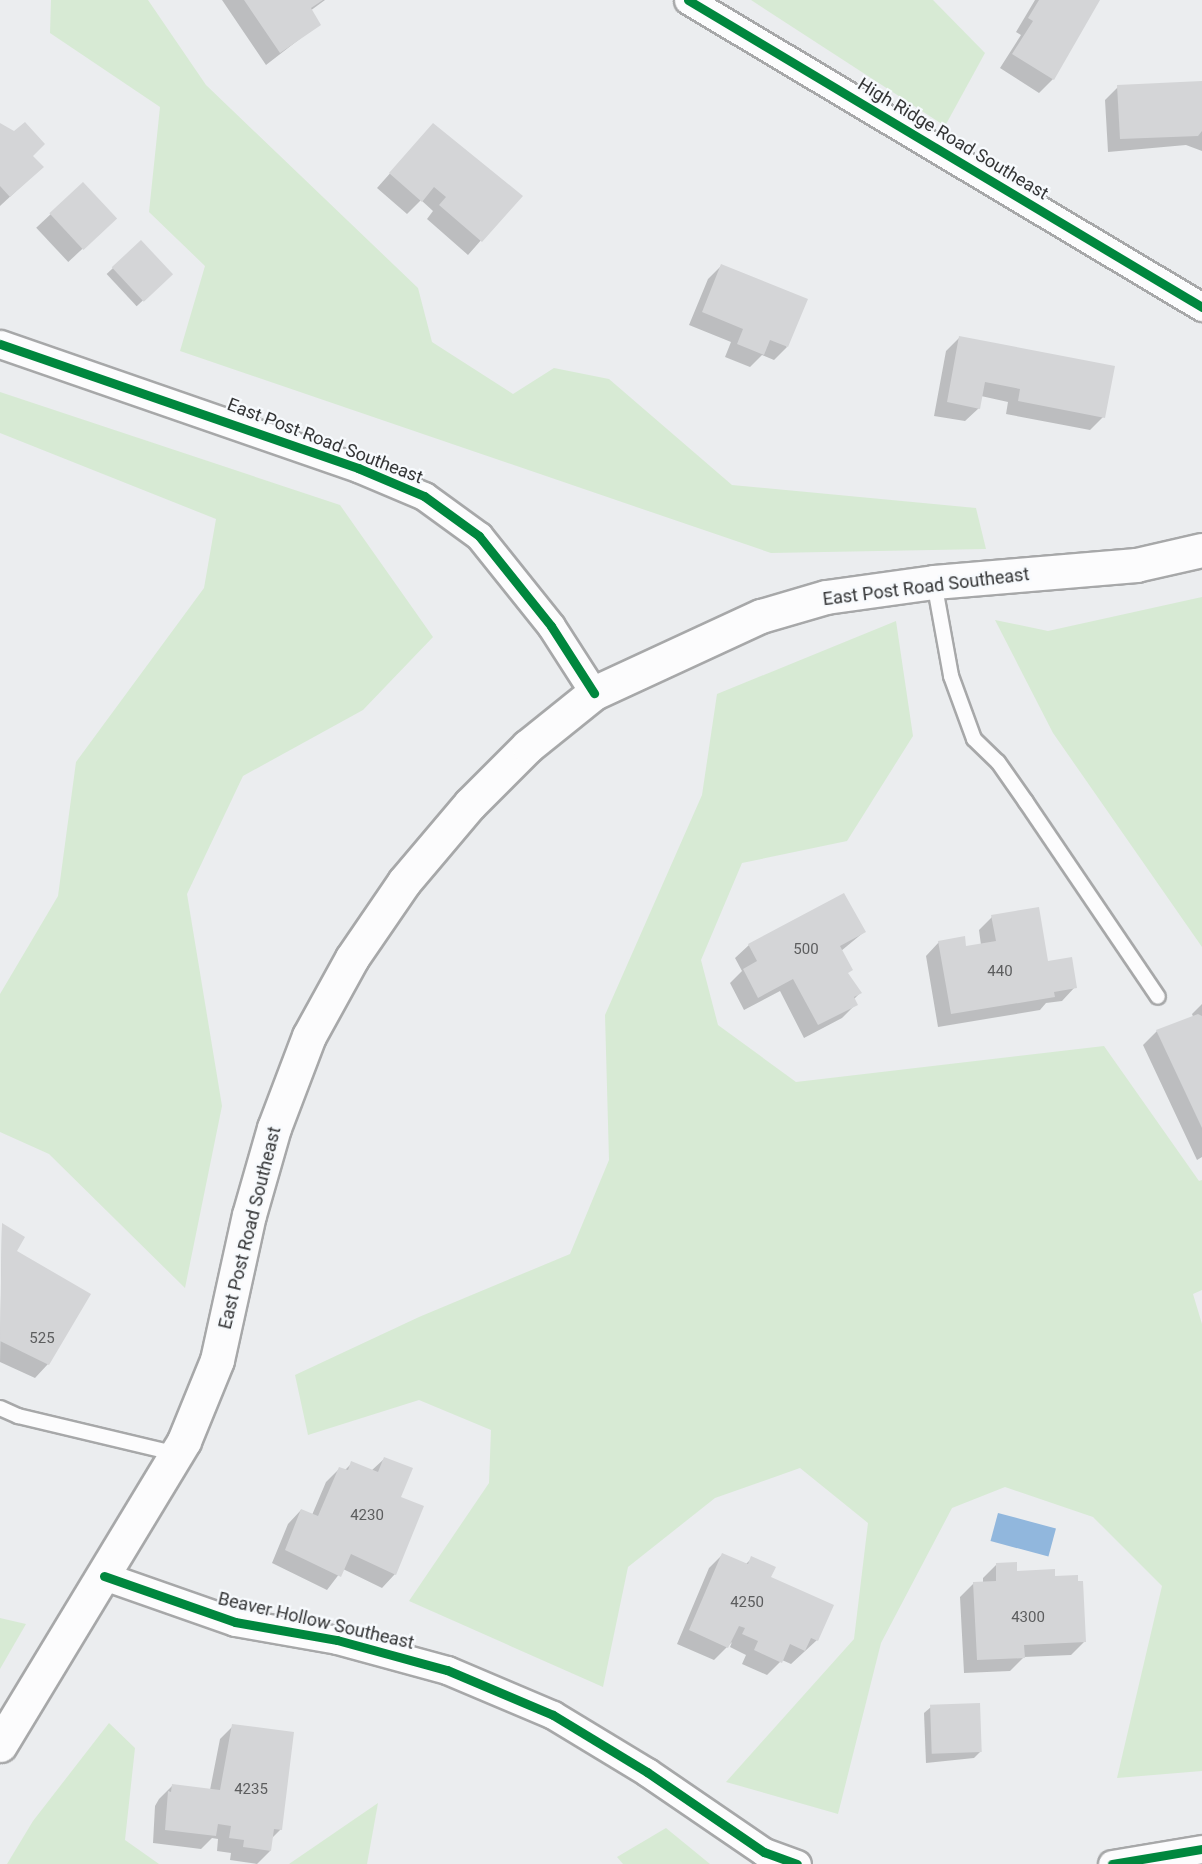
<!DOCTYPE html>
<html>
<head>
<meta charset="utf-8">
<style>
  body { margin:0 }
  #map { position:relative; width:1202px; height:1864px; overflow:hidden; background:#ebedef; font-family:Roboto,sans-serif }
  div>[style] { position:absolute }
  .green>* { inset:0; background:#d7ead4 }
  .water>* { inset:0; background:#91b7dd; transform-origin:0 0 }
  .shadow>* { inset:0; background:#0003; transform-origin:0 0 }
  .building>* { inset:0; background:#d4d5d7; transform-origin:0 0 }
  .roads { filter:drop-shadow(2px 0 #a7a8a9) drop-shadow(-2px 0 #a7a8a9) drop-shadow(0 2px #a7a8a9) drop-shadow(0 -2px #a7a8a9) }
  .lane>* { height:14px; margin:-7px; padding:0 7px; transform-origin:7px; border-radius:7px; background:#fcfcfd }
  .street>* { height:27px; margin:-13.5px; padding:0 13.5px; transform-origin:13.5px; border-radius:13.5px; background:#fcfcfd }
  .secondary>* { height:33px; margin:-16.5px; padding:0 16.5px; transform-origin:16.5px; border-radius:16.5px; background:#fcfcfd }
  .cycleway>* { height:9px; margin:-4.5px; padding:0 4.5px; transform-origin:4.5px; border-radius:4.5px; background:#00873e }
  span { translate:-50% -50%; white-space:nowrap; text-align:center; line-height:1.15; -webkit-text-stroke:4.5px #f7fafd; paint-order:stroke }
  .number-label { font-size:15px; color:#5c5d5e }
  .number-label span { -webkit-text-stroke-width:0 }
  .street-label { font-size:18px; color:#343536 }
</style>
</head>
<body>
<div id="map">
  <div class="green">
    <i style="clip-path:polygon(51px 0,148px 0,206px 85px,418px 288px,432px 342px,513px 394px,554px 368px,609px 379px,732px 485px,976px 508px,986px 549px,771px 553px,180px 351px,205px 266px,149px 212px,160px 107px,50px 33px)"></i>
    <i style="clip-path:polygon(751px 0,933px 0,985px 53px,945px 126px)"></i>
    <i style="clip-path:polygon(0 392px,340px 505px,433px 637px,363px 710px,243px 776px,187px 894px,222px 1106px,185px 1288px,49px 1154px,0 1132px,0 994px,58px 896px,76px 762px,204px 588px,216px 519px,0 433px)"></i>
    <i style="clip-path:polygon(1202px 597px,1202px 947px,1053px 733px,995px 620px,1048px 631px)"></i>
    <i style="clip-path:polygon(896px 621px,913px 736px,847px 841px,742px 863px,701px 960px,718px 1025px,796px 1082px,1104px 1046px,1199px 1181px,1202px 1180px,1202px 1290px,1193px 1294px,1202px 1324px,1202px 1771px,1117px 1778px,1162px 1586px,1093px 1517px,1005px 1487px,952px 1508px,881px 1643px,838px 1814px,726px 1782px,854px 1639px,868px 1523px,800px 1468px,715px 1498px,628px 1567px,603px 1687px,409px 1601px,489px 1483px,491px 1430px,419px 1400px,308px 1435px,295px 1375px,419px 1317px,570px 1254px,609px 1160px,605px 1015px,702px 795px,717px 694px)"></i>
    <i style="clip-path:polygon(0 1618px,26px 1624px,0 1669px)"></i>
    <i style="clip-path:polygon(109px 1723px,135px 1748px,125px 1840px,159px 1864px,7px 1864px,33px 1821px)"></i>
    <i style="clip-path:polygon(378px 1803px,367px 1864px,289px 1864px)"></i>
    <i style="clip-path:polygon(666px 1828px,710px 1864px,623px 1864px,617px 1857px)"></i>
  </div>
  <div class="water">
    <i style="left:998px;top:1513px;width:60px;height:29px;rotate:15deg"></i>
  </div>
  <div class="shadow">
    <i style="clip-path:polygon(222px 0,325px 0,310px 11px,319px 24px,266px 65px)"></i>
    <i style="clip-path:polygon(1035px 0,1099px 0,1053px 79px,1039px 93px,1000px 68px,1021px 35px,1016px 32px)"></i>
    <i style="clip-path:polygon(1202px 82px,1202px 151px,1186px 145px,1108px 152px,1105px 100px,1118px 87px)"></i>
    <i style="clip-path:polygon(0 124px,31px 156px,28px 180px,0 206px)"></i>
    <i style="clip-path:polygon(433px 125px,520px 196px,468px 255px,427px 219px,433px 211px,421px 200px,407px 214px,377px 188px)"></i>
    <i style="left:83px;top:184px;width:47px;height:64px;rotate:47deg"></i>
    <i style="left:141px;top:242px;width:44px;height:47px;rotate:47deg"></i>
    <i style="clip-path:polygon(721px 266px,787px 347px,774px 360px,762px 355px,750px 367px,725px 357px,731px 342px,689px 325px,708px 279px)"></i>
    <i style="clip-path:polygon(960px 337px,1103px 417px,1090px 430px,1006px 414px,1008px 402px,981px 396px,979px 408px,965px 421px,934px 416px,946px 351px)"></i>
    <i style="clip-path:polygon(992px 917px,1075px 987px,1062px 1001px,1046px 1003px,1040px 1010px,938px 1027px,926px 956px,939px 942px,965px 947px,981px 945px,979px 930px)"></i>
    <i style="clip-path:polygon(864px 932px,841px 951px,847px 974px,860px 993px,853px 1000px,856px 1004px,842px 1018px,804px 1038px,780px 991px,744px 1010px,730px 983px,742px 971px,735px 958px,749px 945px)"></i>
    <i style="clip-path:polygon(1202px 1004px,1202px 1157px,1197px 1160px,1143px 1045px,1157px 1031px,1194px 1019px,1192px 1014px)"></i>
    <i style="clip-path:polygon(2px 1225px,23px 1237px,15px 1252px,48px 1364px,35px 1378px,0 1362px)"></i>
    <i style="clip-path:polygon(384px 1459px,399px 1498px,395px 1574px,382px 1588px,343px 1569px,327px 1590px,272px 1563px,288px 1524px,301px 1510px,312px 1515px,326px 1482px,339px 1469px,344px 1471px,352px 1463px,371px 1471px)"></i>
    <i style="clip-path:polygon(722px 1555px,745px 1565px,752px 1558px,817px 1640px,791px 1664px,782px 1660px,767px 1675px,742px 1664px,746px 1655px,730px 1647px,732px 1642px,714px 1660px,677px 1644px,709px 1568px)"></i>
    <i style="clip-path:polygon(997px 1564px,1016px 1572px,1054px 1578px,1084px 1642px,1071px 1655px,1024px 1657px,1010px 1671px,964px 1673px,960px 1597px,974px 1583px,983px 1583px,983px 1578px)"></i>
    <i style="clip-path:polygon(931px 1707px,980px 1752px,974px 1758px,926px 1763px,924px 1713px)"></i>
    <i style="clip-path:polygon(233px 1726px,281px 1829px,272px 1838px,270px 1851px,257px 1864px,230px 1860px,231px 1853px,217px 1851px,218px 1839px,212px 1838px,201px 1849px,153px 1843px,155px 1806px,159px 1799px,172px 1786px,210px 1790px,220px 1739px)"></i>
  </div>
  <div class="building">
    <i style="clip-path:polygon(244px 0,323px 0,311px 8px,321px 25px,280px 53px)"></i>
    <i style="clip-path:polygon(1039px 0,1100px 0,1054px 80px,1012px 54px,1033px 21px,1028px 18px)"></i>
    <i style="clip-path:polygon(1202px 81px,1202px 131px,1198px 136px,1120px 139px,1117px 85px)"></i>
    <i style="clip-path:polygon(25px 122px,45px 144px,33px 156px,44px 167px,10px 197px,0 186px,0 123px,14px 131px)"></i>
    <i style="clip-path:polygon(433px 123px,523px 196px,482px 242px,439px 205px,446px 197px,434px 187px,422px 202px,389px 173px)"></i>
    <i style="left:83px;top:182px;width:50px;height:46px;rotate:47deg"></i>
    <i style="left:141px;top:240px;width:47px;height:40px;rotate:47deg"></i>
    <i style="clip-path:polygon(721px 264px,808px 299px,788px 347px,770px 340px,764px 355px,737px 344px,743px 329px,702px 312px)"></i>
    <i style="clip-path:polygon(959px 336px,1115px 366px,1105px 418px,1018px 401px,1020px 389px,985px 382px,980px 409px,947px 402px)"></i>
    <i style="clip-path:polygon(844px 893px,866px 932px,840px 946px,853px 970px,848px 973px,862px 993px,854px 997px,858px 1005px,818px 1025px,793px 979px,758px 998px,743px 969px,757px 961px,748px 944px)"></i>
    <i style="clip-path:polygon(1039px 907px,1048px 961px,1072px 957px,1077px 988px,1054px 992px,1055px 997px,951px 1014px,938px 941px,965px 936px,966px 946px,996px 941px,991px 915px)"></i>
    <i style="clip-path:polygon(1198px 1014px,1202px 1016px,1202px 1128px,1156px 1030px)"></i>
    <i style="clip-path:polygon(2px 1223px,25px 1237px,17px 1251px,91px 1294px,49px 1365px,0 1341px)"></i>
    <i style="clip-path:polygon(384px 1457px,413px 1468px,401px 1497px,424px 1506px,396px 1575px,351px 1554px,341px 1577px,285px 1550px,301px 1509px,318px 1516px,339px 1467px,348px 1470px,351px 1461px,378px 1472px)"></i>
    <i style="clip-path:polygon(722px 1553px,748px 1564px,751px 1556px,776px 1567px,771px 1577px,834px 1605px,818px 1641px,811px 1638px,805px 1651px,790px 1644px,782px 1663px,754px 1650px,758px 1641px,742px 1634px,745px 1628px,739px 1626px,728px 1648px,689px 1630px)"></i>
    <i style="clip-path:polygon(1017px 1562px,1017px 1571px,1055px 1569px,1055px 1576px,1078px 1575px,1078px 1581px,1083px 1581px,1086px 1642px,1024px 1645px,1025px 1658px,977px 1660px,973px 1582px,996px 1581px,996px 1563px)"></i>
    <i style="left:980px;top:1703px;width:49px;height:50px;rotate:88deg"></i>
    <i style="clip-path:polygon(232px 1724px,294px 1732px,282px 1830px,274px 1829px,271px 1851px,243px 1847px,244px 1840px,229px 1838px,231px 1826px,218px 1824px,216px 1836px,165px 1830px,168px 1791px,171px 1792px,172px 1784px,220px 1790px)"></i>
  </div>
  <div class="roads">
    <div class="lane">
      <i style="left:934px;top:582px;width:96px;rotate:79.7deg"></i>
      <i style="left:951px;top:676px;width:67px;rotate:69.9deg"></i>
      <i style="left:974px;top:739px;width:33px;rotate:44deg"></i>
      <i style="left:998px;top:762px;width:49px;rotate:55deg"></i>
      <i style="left:1026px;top:802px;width:235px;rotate:55.9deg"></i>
      <i style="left:0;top:1408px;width:20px;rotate:24deg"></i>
      <i style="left:18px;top:1416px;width:163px;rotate:13.4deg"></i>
    </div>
    <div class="street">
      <i style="left:688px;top:0;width:599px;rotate:30.85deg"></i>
      <i style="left:0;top:344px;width:379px;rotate:19.1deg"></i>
      <i style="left:358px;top:468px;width:72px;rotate:23deg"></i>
      <i style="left:424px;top:496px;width:68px;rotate:36deg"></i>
      <i style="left:479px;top:536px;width:115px;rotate:51.3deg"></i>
      <i style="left:551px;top:626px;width:80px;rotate:57.3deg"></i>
      <i style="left:104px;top:1576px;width:139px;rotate:19.3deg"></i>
      <i style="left:235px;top:1622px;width:104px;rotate:10deg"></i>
      <i style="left:337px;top:1640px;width:114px;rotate:15.3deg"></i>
      <i style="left:447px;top:1670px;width:115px;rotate:23deg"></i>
      <i style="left:553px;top:1715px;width:110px;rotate:31.2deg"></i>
      <i style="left:647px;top:1772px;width:142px;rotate:34.4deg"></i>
      <i style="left:764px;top:1852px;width:35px;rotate:20deg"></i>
      <i style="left:1112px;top:1864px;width:91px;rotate:-9.5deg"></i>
    </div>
    <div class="secondary">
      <i style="left:0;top:1745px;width:355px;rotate:-58.8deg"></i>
      <i style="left:184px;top:1441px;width:87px;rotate:-67.8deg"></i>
      <i style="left:217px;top:1360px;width:148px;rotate:-77.6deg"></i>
      <i style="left:249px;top:1215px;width:91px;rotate:-74deg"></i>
      <i style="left:274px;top:1128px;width:98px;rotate:-69.2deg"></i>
      <i style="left:309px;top:1036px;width:89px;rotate:-61.1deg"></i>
      <i style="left:352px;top:958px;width:92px;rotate:-55.6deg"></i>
      <i style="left:404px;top:882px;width:102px;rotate:-49.8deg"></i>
      <i style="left:470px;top:804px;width:82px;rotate:-45deg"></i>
      <i style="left:528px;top:746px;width:85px;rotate:-38.8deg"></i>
      <i style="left:594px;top:693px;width:184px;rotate:-24.8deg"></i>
      <i style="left:761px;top:616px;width:68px;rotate:-16.3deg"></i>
      <i style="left:826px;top:597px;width:109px;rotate:-7.9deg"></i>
      <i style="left:934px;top:582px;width:203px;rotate:-4.8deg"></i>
      <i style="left:1136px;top:565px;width:68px;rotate:-12.8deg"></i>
    </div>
  </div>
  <div class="cycleway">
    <i style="left:688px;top:0;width:599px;rotate:30.85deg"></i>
    <i style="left:0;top:344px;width:379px;rotate:19.1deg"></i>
    <i style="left:358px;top:468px;width:72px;rotate:23deg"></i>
    <i style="left:424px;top:496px;width:68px;rotate:36deg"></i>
    <i style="left:479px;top:536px;width:115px;rotate:51.3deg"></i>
    <i style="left:551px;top:626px;width:80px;rotate:57.3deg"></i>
    <i style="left:104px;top:1576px;width:139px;rotate:19.3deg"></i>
    <i style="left:235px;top:1622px;width:104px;rotate:10deg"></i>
    <i style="left:337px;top:1640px;width:114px;rotate:15.3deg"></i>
    <i style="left:447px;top:1670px;width:115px;rotate:23deg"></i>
    <i style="left:553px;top:1715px;width:110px;rotate:31.2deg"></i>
    <i style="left:647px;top:1772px;width:142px;rotate:34.4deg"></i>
    <i style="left:764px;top:1852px;width:35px;rotate:20deg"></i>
    <i style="left:1112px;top:1864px;width:91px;rotate:-9.5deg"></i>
  </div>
  <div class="number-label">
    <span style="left:806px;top:950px">500</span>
    <span style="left:1000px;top:972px">440</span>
    <span style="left:42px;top:1339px">525</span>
    <span style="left:367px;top:1516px">4230</span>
    <span style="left:747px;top:1603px">4250</span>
    <span style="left:1028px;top:1618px">4300</span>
    <span style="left:251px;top:1790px">4235</span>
  </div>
  <div class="street-label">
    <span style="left:953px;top:139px;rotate:31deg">High Ridge Road Southeast</span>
    <span style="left:325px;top:441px;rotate:21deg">East Post Road Southeast</span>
    <span style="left:926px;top:587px;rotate:-7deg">East Post Road Southeast</span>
    <span style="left:250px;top:1228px;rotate:-76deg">East Post Road Southeast</span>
    <span style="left:316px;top:1621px;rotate:13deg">Beaver Hollow Southeast</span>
  </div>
</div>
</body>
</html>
